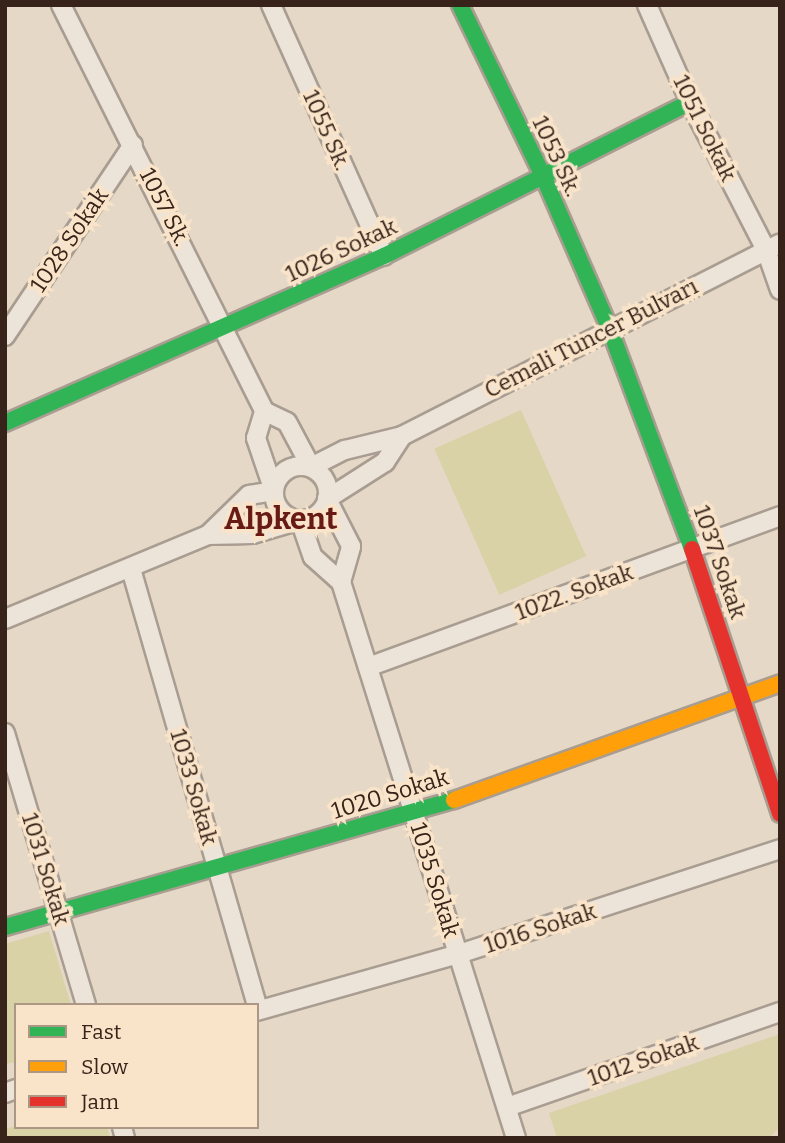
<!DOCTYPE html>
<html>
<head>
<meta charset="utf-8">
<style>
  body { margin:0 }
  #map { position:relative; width:785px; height:1143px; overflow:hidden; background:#e5d8c7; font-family:Bitter,serif }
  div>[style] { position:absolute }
  .green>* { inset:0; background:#d9d2a7; transform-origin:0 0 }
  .roads { filter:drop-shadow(2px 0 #a99d91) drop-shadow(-2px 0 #a99d91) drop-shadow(0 2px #a99d91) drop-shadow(0 -2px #a99d91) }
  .street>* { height:18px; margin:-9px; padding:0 9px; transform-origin:9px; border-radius:9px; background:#ece3d9 }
  .street>.ring { margin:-9px; padding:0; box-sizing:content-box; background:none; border:18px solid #ece3d9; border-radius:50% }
  .fast>* { height:16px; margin:-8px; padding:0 8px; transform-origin:8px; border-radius:8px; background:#30b455 }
  .slow>* { height:16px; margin:-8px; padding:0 8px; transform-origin:8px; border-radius:8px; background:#ff9f0a }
  .jam>* { height:16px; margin:-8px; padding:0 8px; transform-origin:8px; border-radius:8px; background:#e5322d }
  span { translate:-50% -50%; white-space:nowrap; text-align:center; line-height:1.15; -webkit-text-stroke:7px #f9e4ca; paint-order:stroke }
  .street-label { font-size:23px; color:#372319 }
  .district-label { font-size:30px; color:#681a15; font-weight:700 }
  .frame { position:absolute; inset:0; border:7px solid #372319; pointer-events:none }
  .legend { position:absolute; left:14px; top:1003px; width:245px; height:126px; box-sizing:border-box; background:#f9e4ca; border:2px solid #ab9783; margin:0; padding:9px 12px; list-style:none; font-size:21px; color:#372319 }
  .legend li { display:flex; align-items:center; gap:14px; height:35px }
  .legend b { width:35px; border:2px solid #ab9783 }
</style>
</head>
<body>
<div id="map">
  <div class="green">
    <i style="left:521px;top:410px;width:160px;height:95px;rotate:66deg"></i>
    <i style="clip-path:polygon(49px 931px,71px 1005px,16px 1005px,16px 1062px,5px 1064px,5px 944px)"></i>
    <i style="clip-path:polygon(780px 1034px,780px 1127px,769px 1138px,557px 1138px,549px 1113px)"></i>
    <i style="clip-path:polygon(16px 1126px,107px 1127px,110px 1138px,5px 1138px,5px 1129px)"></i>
  </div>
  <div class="roads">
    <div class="street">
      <i style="left:61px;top:5px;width:454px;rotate:63.4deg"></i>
      <i style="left:271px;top:5px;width:275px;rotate:65.8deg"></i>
      <i style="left:647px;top:5px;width:106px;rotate:66.1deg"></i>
      <i style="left:690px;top:102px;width:166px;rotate:62.8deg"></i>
      <i style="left:766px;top:250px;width:42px;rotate:70.7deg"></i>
      <i style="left:5px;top:336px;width:230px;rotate:-56.2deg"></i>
      <i style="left:264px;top:411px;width:25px;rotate:26deg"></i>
      <i style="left:287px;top:422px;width:51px;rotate:61.9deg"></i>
      <i style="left:311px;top:467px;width:38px;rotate:-27deg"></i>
      <i style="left:345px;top:450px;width:59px;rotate:-13.8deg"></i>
      <i style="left:402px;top:436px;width:424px;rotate:-27deg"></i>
      <i class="ring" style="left:274px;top:466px;width:36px;height:36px"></i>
      <i style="left:208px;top:535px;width:45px;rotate:-1.3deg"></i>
      <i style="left:253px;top:534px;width:49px;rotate:-16.6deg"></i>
      <i style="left:300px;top:520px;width:39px;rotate:71deg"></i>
      <i style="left:313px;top:557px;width:38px;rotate:42deg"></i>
      <i style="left:131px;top:569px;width:454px;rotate:73.9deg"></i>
      <i style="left:341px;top:582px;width:583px;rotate:72.53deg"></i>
      <i style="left:341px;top:582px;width:37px;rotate:-74deg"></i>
      <i style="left:351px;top:546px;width:53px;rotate:-117.1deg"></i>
      <i style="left:327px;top:499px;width:69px;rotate:-32.5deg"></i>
      <i style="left:385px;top:462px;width:31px;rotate:-57deg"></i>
      <i style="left:5px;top:619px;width:220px;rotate:-22.5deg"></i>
      <i style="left:208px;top:535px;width:57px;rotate:-44.3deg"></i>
      <i style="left:249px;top:495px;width:25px;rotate:-9deg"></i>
      <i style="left:274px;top:491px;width:56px;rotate:-108.8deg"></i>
      <i style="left:256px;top:438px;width:28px;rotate:-73deg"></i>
      <i style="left:368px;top:667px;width:439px;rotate:-20.1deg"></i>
      <i style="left:5px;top:733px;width:284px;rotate:73.4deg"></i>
      <i style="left:257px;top:1011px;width:210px;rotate:-15.8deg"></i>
      <i style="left:459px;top:954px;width:338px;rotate:-18.1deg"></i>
      <i style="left:5px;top:1093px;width:12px;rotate:-20deg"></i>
      <i style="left:507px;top:1107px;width:289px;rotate:-19.2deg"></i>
      <i style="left:122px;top:1127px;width:11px;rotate:75deg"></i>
    </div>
    <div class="fast">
      <i style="left:460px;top:5px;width:190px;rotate:64.1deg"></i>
      <i style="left:543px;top:176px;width:165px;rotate:66.4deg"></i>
      <i style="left:609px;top:327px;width:237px;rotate:69.5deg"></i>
      <i style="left:5px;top:423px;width:414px;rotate:-23.8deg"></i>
      <i style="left:384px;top:256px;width:343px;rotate:-26.7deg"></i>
      <i style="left:5px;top:927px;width:467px;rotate:-15.8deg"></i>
    </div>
    <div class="slow">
      <i style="left:454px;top:800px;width:346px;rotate:-19.7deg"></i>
    </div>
    <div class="jam">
      <i style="left:692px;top:549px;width:279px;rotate:71.6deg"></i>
    </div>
  </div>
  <div class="street-label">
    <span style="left:705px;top:128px;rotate:64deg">1051 Sokak</span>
    <span style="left:327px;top:130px;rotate:66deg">1055 Sk.</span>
    <span style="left:557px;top:156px;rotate:65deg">1053 Sk.</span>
    <span style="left:165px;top:207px;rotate:63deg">1057 Sk.</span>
    <span style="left:69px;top:240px;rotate:-56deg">1028 Sokak</span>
    <span style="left:341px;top:250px;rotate:-25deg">1026 Sokak</span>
    <span style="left:591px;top:338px;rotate:-27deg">Cemali Tuncer Bulvarı</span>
    <span style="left:720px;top:562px;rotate:71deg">1037 Sokak</span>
    <span style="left:574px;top:592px;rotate:-20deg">1022. Sokak</span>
    <span style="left:194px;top:787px;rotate:74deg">1033 Sokak</span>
    <span style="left:390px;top:794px;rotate:-17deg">1020 Sokak</span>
    <span style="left:46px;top:869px;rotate:73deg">1031 Sokak</span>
    <span style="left:435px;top:880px;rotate:73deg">1035 Sokak</span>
    <span style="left:540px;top:928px;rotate:-18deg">1016 Sokak</span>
    <span style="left:643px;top:1060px;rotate:-19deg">1012 Sokak</span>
  </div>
  <div class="district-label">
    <span style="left:281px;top:519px">Alpkent</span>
  </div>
  <div class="frame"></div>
  <ul class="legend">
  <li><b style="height:9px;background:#30b455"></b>Fast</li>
  <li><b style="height:9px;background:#ff9f0a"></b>Slow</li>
  <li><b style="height:9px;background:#e5322d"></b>Jam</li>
  </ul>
</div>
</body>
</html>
